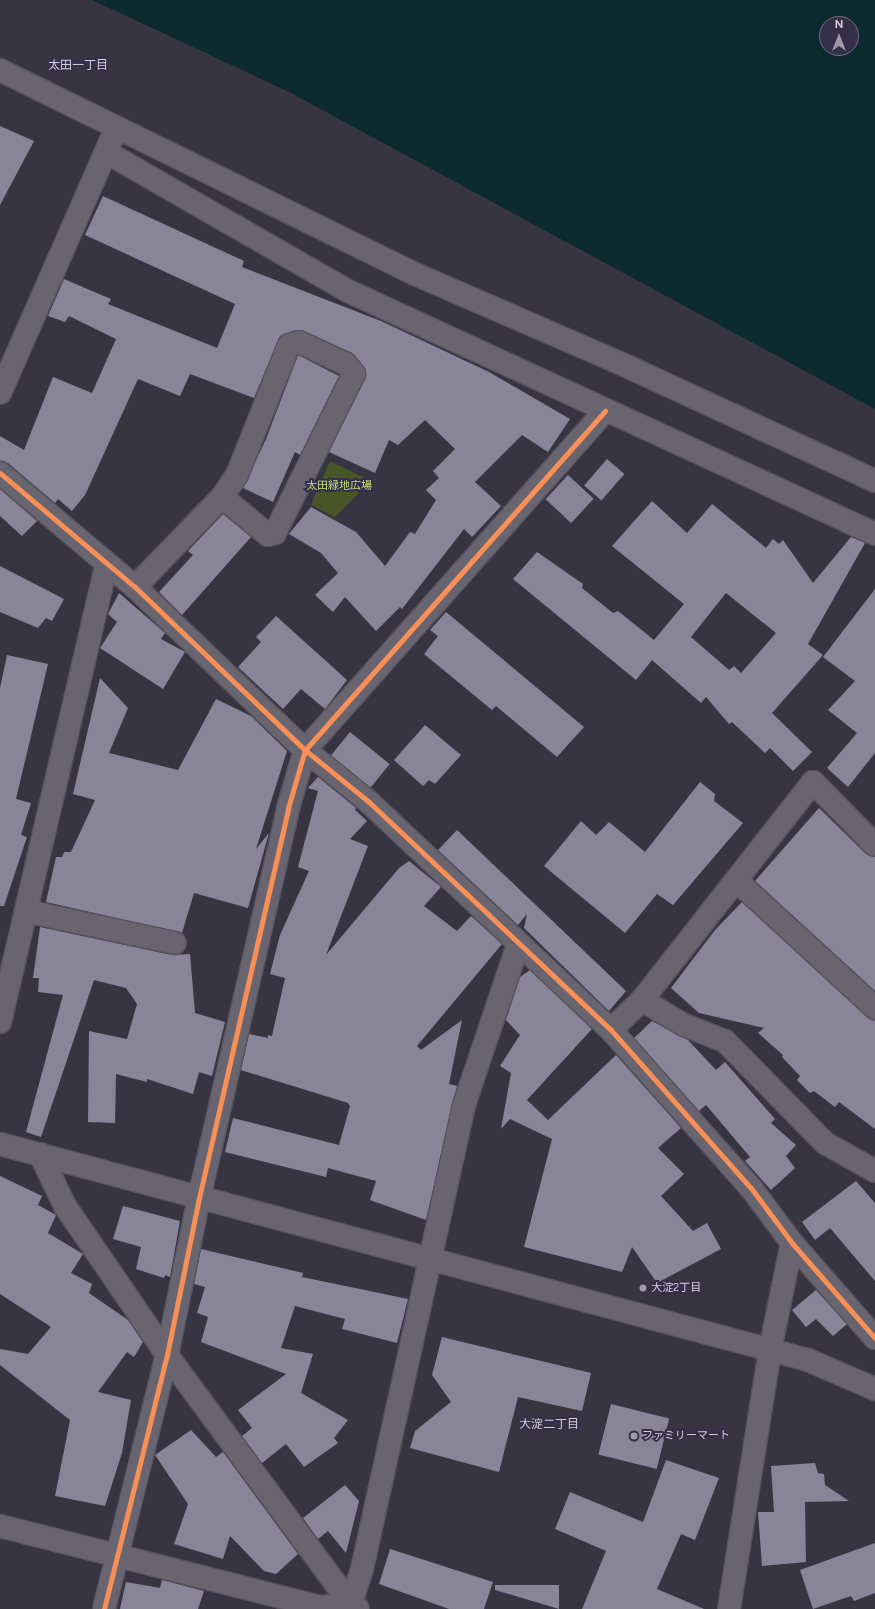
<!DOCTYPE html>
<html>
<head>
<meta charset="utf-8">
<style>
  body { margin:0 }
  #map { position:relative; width:875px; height:1609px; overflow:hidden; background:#383543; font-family:Figtree,"Noto Sans JP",sans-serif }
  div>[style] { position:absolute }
  .green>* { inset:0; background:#495526 }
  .water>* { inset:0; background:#0d2a2e }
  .building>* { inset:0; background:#898598; transform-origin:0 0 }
  .roads { filter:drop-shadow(1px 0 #565360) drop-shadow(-1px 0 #565360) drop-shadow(0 1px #565360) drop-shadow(0 -1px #565360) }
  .minor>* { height:22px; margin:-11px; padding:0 11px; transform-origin:11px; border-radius:11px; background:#686570 }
  .cycleway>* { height:5px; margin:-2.5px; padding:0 2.5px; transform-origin:2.5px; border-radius:2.5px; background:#f78f57 }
  .dots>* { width:11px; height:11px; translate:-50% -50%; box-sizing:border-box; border:2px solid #352f49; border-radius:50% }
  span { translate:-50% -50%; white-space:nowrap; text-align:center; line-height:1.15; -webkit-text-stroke:4px #352f49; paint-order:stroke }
  .park-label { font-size:11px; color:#c3dd7f }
  .poi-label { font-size:11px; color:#d2cfdf }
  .left { translate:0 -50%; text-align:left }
  .neighbourhood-label { font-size:12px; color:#d2cfdf }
  .north { position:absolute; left:819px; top:16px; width:40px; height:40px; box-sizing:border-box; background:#352f49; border:1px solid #746f85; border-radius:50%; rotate:0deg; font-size:11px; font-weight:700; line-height:16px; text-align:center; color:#d2cfdf }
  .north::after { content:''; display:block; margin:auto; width:14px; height:18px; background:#9c99a8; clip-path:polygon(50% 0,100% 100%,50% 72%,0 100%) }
</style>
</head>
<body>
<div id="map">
  <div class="green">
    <i style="clip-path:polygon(330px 461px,371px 481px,335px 517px,311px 505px)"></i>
  </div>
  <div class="water">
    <i style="clip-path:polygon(evenodd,92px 0,875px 0,875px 409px,289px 92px,92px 0,827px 24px,851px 24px,851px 48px,827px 48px,827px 24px)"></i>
  </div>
  <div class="building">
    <i style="clip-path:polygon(0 126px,34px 141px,0 205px)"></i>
    <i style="clip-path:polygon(103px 196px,244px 261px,242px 267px,381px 321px,489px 372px,570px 419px,548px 452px,522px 435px,475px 482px,501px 506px,472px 537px,464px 529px,402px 609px,400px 607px,376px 631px,345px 597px,333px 612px,315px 595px,338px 573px,321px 553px,289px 534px,311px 507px,356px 532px,385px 566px,410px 532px,415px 534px,436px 500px,426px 490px,439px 478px,433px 471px,455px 449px,425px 420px,398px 445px,389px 440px,375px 473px,329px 452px,366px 372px,352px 353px,304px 331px,295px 330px,280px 336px,254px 398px,190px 374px,180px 396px,138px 379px,85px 495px,72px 511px,58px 499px,55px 503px,8px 463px,0 461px,0 436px,24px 450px,53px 377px,92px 393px,116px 339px,69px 316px,65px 322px,48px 316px,64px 279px,111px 299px,108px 304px,217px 348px,235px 304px,85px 235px)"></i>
    <i style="clip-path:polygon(298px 355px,339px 376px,300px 455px,295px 452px,273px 502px,243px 488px,266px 439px)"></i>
    <i style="left:607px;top:459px;width:23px;height:35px;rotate:41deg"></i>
    <i style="left:568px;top:475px;width:35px;height:33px;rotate:43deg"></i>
    <i style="clip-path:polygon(0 489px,37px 521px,22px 536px,0 516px)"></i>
    <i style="clip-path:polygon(evenodd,652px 501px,687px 533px,712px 504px,766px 548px,773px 539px,779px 544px,783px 540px,813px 583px,851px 537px,865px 543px,808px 644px,823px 655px,772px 713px,812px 752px,793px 771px,770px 748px,765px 753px,732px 722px,729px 724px,706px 697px,701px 703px,652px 660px,636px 680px,513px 579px,537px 552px,583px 584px,582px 588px,613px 613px,618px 611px,654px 640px,684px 604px,612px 546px,652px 501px,726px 593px,776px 633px,741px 673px,734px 666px,729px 670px,691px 637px,726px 593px)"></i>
    <i style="clip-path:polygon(223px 514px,251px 537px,182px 615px,159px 592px,193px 555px,188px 551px)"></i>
    <i style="clip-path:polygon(0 566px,64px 599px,52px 621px,46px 618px,38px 628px,0 612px)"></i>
    <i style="clip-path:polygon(875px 589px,875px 753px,848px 787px,827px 768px,857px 733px,828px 710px,855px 681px,823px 657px)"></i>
    <i style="clip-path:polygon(119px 593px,165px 633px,161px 639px,185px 652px,163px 689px,100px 648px,117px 622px,108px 614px)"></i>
    <i style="clip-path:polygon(446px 612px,584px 727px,557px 757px,496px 706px,492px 710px,424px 654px,438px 636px,430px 630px)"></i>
    <i style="clip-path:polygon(276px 616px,347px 680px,325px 709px,301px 689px,283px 709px,238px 667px,261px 642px,256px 637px)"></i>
    <i style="clip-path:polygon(7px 655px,48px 664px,16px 799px,31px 803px,21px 835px,27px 837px,4px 906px,0 906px,0 688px)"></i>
    <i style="clip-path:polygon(100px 678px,128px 708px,109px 753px,178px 770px,216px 699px,251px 716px,287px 751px,256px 849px,269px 833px,248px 908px,194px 893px,182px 933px,46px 902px,56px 857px,62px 857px,64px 852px,71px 852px,95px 800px,73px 794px)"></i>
    <i style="clip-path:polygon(425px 725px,461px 755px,435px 784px,429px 780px,423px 786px,394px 760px)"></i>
    <i style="left:350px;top:732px;width:51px;height:31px;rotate:39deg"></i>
    <i style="clip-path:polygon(318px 777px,356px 808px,355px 810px,367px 821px,350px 839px,368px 846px,326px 955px,399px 868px,409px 861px,441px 887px,424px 906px,457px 931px,471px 916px,502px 944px,417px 1046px,421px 1050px,462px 1020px,449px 1084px,457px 1086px,426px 1220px,370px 1200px,376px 1181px,328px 1168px,326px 1177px,225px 1152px,233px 1118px,339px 1145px,350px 1106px,348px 1103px,241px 1070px,249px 1034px,268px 1038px,268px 1035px,272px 1036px,285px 978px,270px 974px,280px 935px,309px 871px,298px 867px,318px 791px,308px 788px)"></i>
    <i style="clip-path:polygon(700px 782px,715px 794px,714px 801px,743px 823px,673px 905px,657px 894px,625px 933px,544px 866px,581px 821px,596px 835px,609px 822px,645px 852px)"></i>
    <i style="clip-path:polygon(819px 808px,866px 854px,875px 857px,875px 991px,755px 881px)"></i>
    <i style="clip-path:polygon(457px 830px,626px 991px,609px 1011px,524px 928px,527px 914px,518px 925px,438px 850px)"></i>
    <i style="clip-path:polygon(742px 902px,867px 1017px,875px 1020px,875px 1129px,839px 1102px,835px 1107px,814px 1091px,810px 1093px,797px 1080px,800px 1076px,782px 1057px,783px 1055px,758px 1033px,764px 1028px,699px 1013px,671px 988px,715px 930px)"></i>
    <i style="clip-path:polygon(40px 927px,172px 955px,190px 954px,195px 1013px,225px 1022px,212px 1076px,199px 1072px,193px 1094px,147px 1079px,147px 1082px,116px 1074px,115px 1123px,88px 1122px,89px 1031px,127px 1039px,137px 1004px,126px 988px,94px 980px,41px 1137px,26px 1132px,63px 995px,38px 992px,39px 978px,33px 978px)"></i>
    <i style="clip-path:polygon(530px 970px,592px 1029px,527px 1100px,548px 1120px,616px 1055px,681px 1128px,658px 1148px,684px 1174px,661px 1196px,693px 1231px,707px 1223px,721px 1249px,657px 1283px,632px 1247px,622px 1272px,524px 1247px,552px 1139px,510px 1119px,501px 1129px,511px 1073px,500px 1066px,520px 1035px,506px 1020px,520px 977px)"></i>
    <i style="clip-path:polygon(652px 1021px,688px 1040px,716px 1070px,725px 1062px,775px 1119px,771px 1123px,796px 1145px,786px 1156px,795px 1168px,771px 1190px,745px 1161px,750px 1157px,706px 1105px,699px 1111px,634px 1038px)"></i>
    <i style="clip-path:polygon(0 1176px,42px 1196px,38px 1205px,56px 1215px,48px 1233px,83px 1254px,71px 1273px,92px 1284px,89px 1293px,128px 1320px,143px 1342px,134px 1357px,127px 1352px,98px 1392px,131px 1400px,122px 1453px,105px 1506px,55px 1496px,70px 1420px,0 1365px,0 1349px,28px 1354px,51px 1327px,0 1294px)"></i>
    <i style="clip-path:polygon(856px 1181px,875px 1203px,875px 1281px,830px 1228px,815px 1240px,802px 1222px)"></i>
    <i style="clip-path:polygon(123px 1206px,180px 1221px,170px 1277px,165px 1275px,164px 1278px,136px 1269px,141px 1247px,113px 1239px)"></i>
    <i style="clip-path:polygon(201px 1249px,303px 1273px,302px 1277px,408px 1299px,397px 1343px,342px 1329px,345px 1319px,295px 1306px,281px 1348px,313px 1354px,301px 1393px,348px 1420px,334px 1438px,338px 1443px,304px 1467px,286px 1444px,262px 1463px,242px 1436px,252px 1428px,238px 1410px,286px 1374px,201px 1342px,208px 1317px,197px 1313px,205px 1287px,194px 1284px)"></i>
    <i style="clip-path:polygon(816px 1290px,847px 1324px,833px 1336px,816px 1319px,806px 1327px,792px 1310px)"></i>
    <i style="clip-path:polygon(442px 1337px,591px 1373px,582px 1411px,518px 1397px,499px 1472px,410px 1448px,415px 1431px,451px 1402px,432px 1375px)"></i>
    <i style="left:611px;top:1404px;width:60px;height:52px;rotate:14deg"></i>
    <i style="clip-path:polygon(191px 1430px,216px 1457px,223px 1452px,298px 1554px,276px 1574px,264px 1571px,230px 1536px,223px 1559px,174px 1544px,188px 1504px,155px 1455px)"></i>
    <i style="clip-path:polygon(666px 1460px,719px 1478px,695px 1540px,681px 1534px,657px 1589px,704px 1609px,582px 1609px,606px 1551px,555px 1529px,570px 1492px,643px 1522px)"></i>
    <i style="clip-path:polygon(815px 1463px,818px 1473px,824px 1474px,825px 1485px,849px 1501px,805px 1502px,806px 1562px,762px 1566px,758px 1512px,774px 1512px,771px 1466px)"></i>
    <i style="clip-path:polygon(345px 1485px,359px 1501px,346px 1553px,328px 1531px,318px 1539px,303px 1518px)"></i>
    <i style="clip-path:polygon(875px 1543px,875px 1593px,854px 1601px,851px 1596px,813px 1609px,800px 1570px)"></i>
    <i style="clip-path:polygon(390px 1549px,493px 1582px,484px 1609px,449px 1609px,379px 1584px)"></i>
    <i style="clip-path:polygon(162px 1580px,204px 1591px,198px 1609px,120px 1609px,126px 1582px,160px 1588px)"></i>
    <i style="clip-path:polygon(495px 1585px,559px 1585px,559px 1609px,495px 1590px)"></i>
  </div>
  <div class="roads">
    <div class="minor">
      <i style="left:0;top:70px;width:462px;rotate:26.2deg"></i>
      <i style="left:415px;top:274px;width:226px;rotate:23.5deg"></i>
      <i style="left:622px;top:364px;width:279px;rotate:24.8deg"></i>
      <i style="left:106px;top:152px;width:279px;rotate:29.9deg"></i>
      <i style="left:348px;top:291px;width:580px;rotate:24.75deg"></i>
      <i style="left:0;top:393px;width:279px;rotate:-66.3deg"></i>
      <i style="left:0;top:473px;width:177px;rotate:40.2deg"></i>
      <i style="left:135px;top:587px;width:236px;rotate:43.8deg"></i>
      <i style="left:305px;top:750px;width:82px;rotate:39.1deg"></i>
      <i style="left:369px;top:802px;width:332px;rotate:43.3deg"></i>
      <i style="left:611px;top:1030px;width:211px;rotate:48.5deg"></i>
      <i style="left:751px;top:1188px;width:69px;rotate:53.3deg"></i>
      <i style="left:792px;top:1243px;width:126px;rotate:48.9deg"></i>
      <i style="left:135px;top:587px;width:125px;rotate:-46deg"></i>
      <i style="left:222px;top:497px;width:27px;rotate:-56deg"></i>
      <i style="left:237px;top:475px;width:140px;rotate:-68.2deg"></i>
      <i style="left:289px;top:345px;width:10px;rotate:-17deg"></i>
      <i style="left:299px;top:342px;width:52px;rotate:25.1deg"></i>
      <i style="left:346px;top:364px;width:13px;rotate:51deg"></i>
      <i style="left:354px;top:374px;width:178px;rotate:116.4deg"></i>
      <i style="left:275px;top:533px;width:7px;rotate:164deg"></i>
      <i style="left:268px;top:535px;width:60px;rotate:-140.4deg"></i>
      <i style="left:737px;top:881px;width:188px;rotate:42.6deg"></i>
      <i style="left:26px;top:911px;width:152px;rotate:12.1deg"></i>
      <i style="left:642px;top:1000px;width:49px;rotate:30.8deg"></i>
      <i style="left:684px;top:1025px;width:44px;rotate:21.3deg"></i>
      <i style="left:725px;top:1041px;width:143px;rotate:45.6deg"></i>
      <i style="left:825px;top:1143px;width:57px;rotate:29.2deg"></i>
      <i style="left:0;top:1022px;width:470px;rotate:-76.9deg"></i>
      <i style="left:611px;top:1030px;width:43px;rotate:-44.1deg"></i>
      <i style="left:642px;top:1000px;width:277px;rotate:-51.9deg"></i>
      <i style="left:813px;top:782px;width:88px;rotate:45.5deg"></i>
      <i style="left:0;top:1144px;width:836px;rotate:14.97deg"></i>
      <i style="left:808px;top:1360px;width:73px;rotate:23.4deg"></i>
      <i style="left:40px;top:1154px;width:58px;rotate:64.3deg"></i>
      <i style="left:65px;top:1206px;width:181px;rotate:55.6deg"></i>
      <i style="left:167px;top:1355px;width:315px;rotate:53.6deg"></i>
      <i style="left:0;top:1526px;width:330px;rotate:14.2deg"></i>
      <i style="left:320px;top:1607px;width:31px;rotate:-4deg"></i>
      <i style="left:351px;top:1605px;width:8px;rotate:30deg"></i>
      <i style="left:104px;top:1609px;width:262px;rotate:-76.1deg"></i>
      <i style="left:167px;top:1355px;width:160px;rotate:-78.5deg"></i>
      <i style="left:199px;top:1198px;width:400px;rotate:-77.1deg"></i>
      <i style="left:288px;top:808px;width:60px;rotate:-73.7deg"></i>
      <i style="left:305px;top:750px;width:453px;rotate:-48.5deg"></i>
      <i style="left:349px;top:1609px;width:42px;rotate:-72deg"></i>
      <i style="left:362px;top:1569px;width:475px;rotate:-77.6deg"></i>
      <i style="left:464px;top:1105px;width:169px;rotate:-71.4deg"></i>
      <i style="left:729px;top:1609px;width:262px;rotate:-81deg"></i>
      <i style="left:770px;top:1350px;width:109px;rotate:-78.4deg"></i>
    </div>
  </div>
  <div class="cycleway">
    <i style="left:0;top:473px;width:177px;rotate:40.2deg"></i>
    <i style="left:135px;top:587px;width:236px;rotate:43.8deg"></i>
    <i style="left:305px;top:750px;width:82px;rotate:39.1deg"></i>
    <i style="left:369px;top:802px;width:332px;rotate:43.3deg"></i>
    <i style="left:611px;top:1030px;width:211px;rotate:48.5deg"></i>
    <i style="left:751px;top:1188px;width:69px;rotate:53.3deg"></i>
    <i style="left:792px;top:1243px;width:126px;rotate:48.9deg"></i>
    <i style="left:104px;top:1609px;width:262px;rotate:-76.1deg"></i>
    <i style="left:167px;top:1355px;width:160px;rotate:-78.5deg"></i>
    <i style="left:199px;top:1198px;width:400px;rotate:-77.1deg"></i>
    <i style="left:288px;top:808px;width:60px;rotate:-73.7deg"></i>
    <i style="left:305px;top:750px;width:453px;rotate:-48.5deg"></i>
  </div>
  <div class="dots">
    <i style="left:643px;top:1288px;background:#9c99a8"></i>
    <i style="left:634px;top:1436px;background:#9c99a8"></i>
  </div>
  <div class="park-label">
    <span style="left:339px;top:486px">太田緑地広場</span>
  </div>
  <div class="poi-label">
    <span class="left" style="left:651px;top:1288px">大淀2丁目</span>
    <span class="left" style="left:642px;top:1436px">ファミリーマート</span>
  </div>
  <div class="neighbourhood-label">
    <span style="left:78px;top:66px">太田一丁目</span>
    <span style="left:549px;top:1425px">大淀二丁目</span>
  </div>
  <div class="north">N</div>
</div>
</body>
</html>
